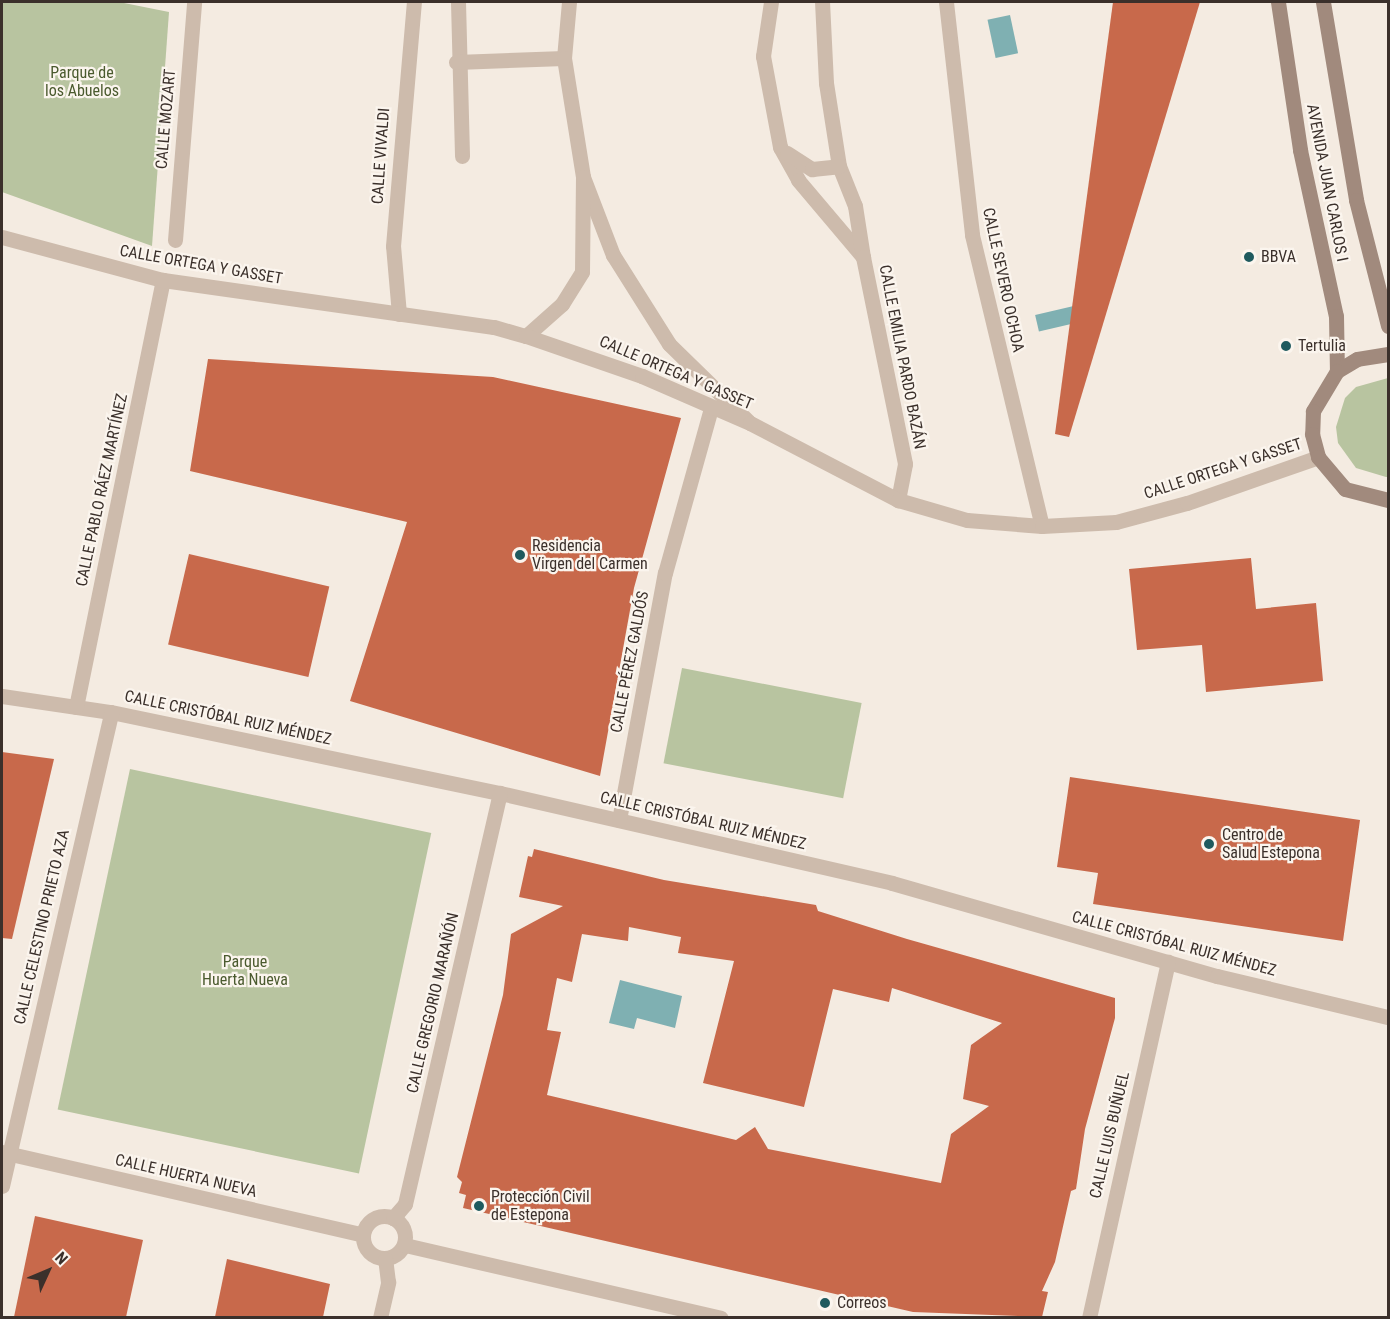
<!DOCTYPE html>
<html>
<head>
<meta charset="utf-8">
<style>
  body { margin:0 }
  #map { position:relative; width:1390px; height:1319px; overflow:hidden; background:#f4ebe1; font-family:"Roboto Condensed",sans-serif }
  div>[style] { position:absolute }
  .green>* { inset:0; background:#b8c4a0; transform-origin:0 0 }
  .water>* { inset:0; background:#7fb0b2; transform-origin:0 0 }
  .building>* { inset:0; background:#c8694b; transform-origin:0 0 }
  .service>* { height:15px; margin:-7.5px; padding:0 7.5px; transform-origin:7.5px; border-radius:7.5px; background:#cdbbac }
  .minor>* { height:15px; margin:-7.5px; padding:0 7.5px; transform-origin:7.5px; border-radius:7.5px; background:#cdbbac }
  .minor>.ring { margin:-7.5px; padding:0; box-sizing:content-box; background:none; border:15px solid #cdbbac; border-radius:50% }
  .tertiary>* { height:15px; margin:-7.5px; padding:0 7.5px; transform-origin:7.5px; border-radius:7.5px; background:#cdbbac }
  .secondary>* { height:15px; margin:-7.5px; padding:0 7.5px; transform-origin:7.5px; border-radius:7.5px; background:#a18a7d }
  .dots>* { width:16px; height:16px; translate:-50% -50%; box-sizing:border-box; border:3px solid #fbf5ee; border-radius:50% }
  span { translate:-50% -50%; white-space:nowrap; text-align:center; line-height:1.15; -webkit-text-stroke:4.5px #fbf5ee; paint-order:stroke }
  .park-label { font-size:16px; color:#4a5a2e }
  .street-label { font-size:16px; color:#3b302b }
  .poi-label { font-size:16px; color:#3b302b }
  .left { translate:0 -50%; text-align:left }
  .frame { position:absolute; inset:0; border:3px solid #3b302b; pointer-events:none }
  .north { position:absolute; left:18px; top:1241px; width:60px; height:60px; -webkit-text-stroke:4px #fbf5ee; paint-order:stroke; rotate:46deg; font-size:16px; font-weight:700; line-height:24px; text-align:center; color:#3b302b }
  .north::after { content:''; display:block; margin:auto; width:21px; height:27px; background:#3b302b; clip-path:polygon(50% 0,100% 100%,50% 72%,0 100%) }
</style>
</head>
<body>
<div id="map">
  <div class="green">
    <i style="clip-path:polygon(2px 2px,119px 2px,169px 12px,152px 246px,2px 192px)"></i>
    <i style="clip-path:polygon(1388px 378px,1388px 477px,1386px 477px,1356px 468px,1338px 443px,1336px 427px,1345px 398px,1356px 387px)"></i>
    <i style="left:682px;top:668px;width:183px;height:97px;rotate:11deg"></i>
    <i style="left:130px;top:769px;width:308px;height:348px;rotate:12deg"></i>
  </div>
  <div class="water">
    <i style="left:1010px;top:15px;width:39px;height:23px;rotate:78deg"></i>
    <i style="left:1078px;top:305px;width:17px;height:44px;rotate:77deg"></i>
    <i style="clip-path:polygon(620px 980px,682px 996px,675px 1028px,637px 1018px,634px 1029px,609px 1023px)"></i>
  </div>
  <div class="building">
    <i style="clip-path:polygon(1113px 2px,1200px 2px,1069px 437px,1055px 434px)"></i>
    <i style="clip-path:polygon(208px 359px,493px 377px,681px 418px,634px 588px,600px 776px,350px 701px,407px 522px,190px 471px)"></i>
    <i style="left:189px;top:554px;width:144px;height:93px;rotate:13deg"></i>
    <i style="clip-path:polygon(1251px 558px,1256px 609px,1316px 603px,1323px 681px,1206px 692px,1202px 645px,1137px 650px,1129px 569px)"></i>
    <i style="clip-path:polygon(2px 752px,54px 759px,12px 939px,2px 938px)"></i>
    <i style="clip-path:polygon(1070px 777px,1360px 820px,1343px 941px,1093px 904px,1098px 873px,1057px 867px)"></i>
    <i style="clip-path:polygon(evenodd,534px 849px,664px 880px,816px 905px,818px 911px,907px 939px,1115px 998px,1115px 1018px,1085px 1129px,1076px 1189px,1071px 1191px,1055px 1262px,1042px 1291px,1048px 1292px,1042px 1317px,913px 1312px,463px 1208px,466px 1195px,459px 1193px,462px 1182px,457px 1177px,503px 995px,511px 934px,563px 906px,519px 897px,528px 856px,532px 857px,534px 849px,629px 927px,681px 937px,678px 953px,734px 961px,703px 1083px,804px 1107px,833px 989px,889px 1002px,892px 988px,1002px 1023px,971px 1045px,963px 1099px,989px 1106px,951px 1134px,941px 1183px,768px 1149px,755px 1127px,736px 1140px,547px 1095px,561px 1032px,547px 1030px,557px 978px,572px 982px,582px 934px,628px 941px,629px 927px)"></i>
    <i style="clip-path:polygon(35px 1216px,143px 1240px,126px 1317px,14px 1317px)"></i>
    <i style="clip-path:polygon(227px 1259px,330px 1284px,323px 1317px,215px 1317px)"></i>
  </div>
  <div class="service">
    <i style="left:458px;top:2px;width:154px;rotate:88.5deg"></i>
    <i style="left:456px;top:62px;width:108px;rotate:-2.1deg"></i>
  </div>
  <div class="minor">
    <i style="left:569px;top:2px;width:56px;rotate:95.1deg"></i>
    <i style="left:564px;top:58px;width:121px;rotate:80.9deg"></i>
    <i style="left:583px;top:177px;width:84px;rotate:69deg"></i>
    <i style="left:613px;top:255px;width:105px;rotate:57.8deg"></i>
    <i style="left:669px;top:344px;width:110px;rotate:44.3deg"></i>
    <i style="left:771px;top:2px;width:55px;rotate:98.4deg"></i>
    <i style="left:763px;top:56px;width:93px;rotate:79.4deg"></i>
    <i style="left:780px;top:147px;width:38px;rotate:61deg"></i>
    <i style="left:798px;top:180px;width:101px;rotate:49.8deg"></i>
    <i style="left:863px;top:257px;width:52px;rotate:-98.9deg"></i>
    <i style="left:855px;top:206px;width:43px;rotate:-111.8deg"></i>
    <i style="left:839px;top:166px;width:84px;rotate:-98.9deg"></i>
    <i style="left:826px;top:83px;width:81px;rotate:-92.8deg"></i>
    <i style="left:946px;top:2px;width:234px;rotate:83.6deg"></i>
    <i style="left:972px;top:235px;width:299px;rotate:76.5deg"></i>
    <i style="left:787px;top:153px;width:30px;rotate:33deg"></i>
    <i style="left:812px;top:169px;width:27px;rotate:-6deg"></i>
    <i style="left:175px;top:240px;width:239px;rotate:-85.4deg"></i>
    <i style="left:863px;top:257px;width:211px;rotate:78.5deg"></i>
    <i style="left:905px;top:464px;width:37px;rotate:101deg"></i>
    <i style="left:399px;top:314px;width:68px;rotate:-95deg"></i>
    <i style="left:393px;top:246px;width:245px;rotate:-85.1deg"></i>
    <i style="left:526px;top:336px;width:48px;rotate:-41.6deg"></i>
    <i style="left:562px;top:304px;width:38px;rotate:-58deg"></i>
    <i style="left:582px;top:272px;width:95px;rotate:-89.4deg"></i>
    <i style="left:2px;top:696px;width:110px;rotate:8.4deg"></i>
    <i style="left:111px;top:712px;width:397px;rotate:11.8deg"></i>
    <i style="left:500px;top:793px;width:402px;rotate:12.9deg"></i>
    <i style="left:892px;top:883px;width:338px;rotate:16deg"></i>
    <i style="left:1217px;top:976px;width:176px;rotate:13.5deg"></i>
    <i style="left:76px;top:707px;width:436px;rotate:-78.5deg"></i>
    <i style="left:619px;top:820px;width:251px;rotate:-79.5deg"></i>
    <i style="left:665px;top:573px;width:171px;rotate:-74.4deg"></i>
    <i style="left:2px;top:1152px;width:370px;rotate:12.9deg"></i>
    <i style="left:2px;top:1186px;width:486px;rotate:-77deg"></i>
    <i class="ring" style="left:363px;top:1216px;width:27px;height:27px"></i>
    <i style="left:393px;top:1218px;width:18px;rotate:-49deg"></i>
    <i style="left:405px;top:1204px;width:422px;rotate:-77deg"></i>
    <i style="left:405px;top:1245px;width:324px;rotate:13deg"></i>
    <i style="left:380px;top:1318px;width:37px;rotate:-77deg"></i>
    <i style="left:388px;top:1282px;width:23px;rotate:-97deg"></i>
    <i style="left:1089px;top:1318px;width:365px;rotate:-77.5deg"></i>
  </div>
  <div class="tertiary">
    <i style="left:2px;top:237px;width:167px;rotate:15deg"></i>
    <i style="left:163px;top:280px;width:334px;rotate:8.1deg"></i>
    <i style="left:494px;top:327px;width:33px;rotate:16deg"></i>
    <i style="left:526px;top:336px;width:123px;rotate:19deg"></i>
    <i style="left:642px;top:376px;width:118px;rotate:23.5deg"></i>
    <i style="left:750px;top:423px;width:167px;rotate:27.5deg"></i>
    <i style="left:898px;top:500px;width:72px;rotate:16.2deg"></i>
    <i style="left:967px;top:520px;width:75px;rotate:4.6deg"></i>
    <i style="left:1042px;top:526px;width:74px;rotate:-3.1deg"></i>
    <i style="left:1116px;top:522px;width:73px;rotate:-15deg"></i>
    <i style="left:1187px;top:503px;width:139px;rotate:-19.3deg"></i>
  </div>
  <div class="secondary">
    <i style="left:1278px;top:2px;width:150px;rotate:81.5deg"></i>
    <i style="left:1300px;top:150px;width:170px;rotate:77.8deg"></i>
    <i style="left:1336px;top:316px;width:55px;rotate:89deg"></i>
    <i style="left:1323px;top:2px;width:201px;rotate:80.5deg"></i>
    <i style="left:1356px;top:200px;width:130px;rotate:75.7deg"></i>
    <i style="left:1388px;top:354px;width:31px;rotate:171deg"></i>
    <i style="left:1357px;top:359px;width:23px;rotate:149deg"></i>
    <i style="left:1337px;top:371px;width:47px;rotate:121deg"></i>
    <i style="left:1313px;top:411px;width:23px;rotate:92deg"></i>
    <i style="left:1312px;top:434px;width:24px;rotate:75deg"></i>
    <i style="left:1318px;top:457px;width:42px;rotate:49.8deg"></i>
    <i style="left:1345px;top:489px;width:44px;rotate:14.3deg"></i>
  </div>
  <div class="dots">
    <i style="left:1249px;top:257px;background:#1f5a5e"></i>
    <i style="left:1286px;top:346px;background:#1f5a5e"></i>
    <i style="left:520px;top:555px;background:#1f5a5e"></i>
    <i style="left:1209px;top:844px;background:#1f5a5e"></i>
    <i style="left:479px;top:1206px;background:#1f5a5e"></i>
    <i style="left:825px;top:1303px;background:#1f5a5e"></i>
  </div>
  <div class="park-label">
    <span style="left:82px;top:82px">Parque de<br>los Abuelos</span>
    <span style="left:245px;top:971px">Parque<br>Huerta Nueva</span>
  </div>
  <div class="street-label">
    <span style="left:166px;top:119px;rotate:-85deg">CALLE MOZART</span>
    <span style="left:381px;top:156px;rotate:-86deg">CALLE VIVALDI</span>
    <span style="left:1327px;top:183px;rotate:79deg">AVENIDA JUAN CARLOS I</span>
    <span style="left:201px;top:265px;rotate:10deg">CALLE ORTEGA Y GASSET</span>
    <span style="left:1003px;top:280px;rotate:78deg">CALLE SEVERO OCHOA</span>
    <span style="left:902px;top:357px;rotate:79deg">CALLE EMILIA PARDO BAZÁN</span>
    <span style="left:676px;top:373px;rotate:23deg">CALLE ORTEGA Y GASSET</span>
    <span style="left:1223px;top:469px;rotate:-18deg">CALLE ORTEGA Y GASSET</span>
    <span style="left:102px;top:490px;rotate:-78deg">CALLE PABLO RÁEZ MARTÍNEZ</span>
    <span style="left:630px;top:662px;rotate:-79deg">CALLE PÉREZ GALDÓS</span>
    <span style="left:228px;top:718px;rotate:12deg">CALLE CRISTÓBAL RUIZ MÉNDEZ</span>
    <span style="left:703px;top:821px;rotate:13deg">CALLE CRISTÓBAL RUIZ MÉNDEZ</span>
    <span style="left:42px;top:927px;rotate:-77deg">CALLE CELESTINO PRIETO AZA</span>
    <span style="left:1174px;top:944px;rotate:15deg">CALLE CRISTÓBAL RUIZ MÉNDEZ</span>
    <span style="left:433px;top:1003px;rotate:-77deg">CALLE GREGORIO MARAÑÓN</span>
    <span style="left:1110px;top:1135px;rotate:-77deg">CALLE LUIS BUÑUEL</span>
    <span style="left:186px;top:1176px;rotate:13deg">CALLE HUERTA NUEVA</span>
  </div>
  <div class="poi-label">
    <span class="left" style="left:1261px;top:257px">BBVA</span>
    <span class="left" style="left:1298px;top:346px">Tertulia</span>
    <span class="left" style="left:532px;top:555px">Residencia<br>Virgen del Carmen</span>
    <span class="left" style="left:1222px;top:844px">Centro de<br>Salud Estepona</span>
    <span class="left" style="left:491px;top:1206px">Protección Civil<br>de Estepona</span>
    <span class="left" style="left:837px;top:1303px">Correos</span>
  </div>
  <div class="frame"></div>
  <div class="north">N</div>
</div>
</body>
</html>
